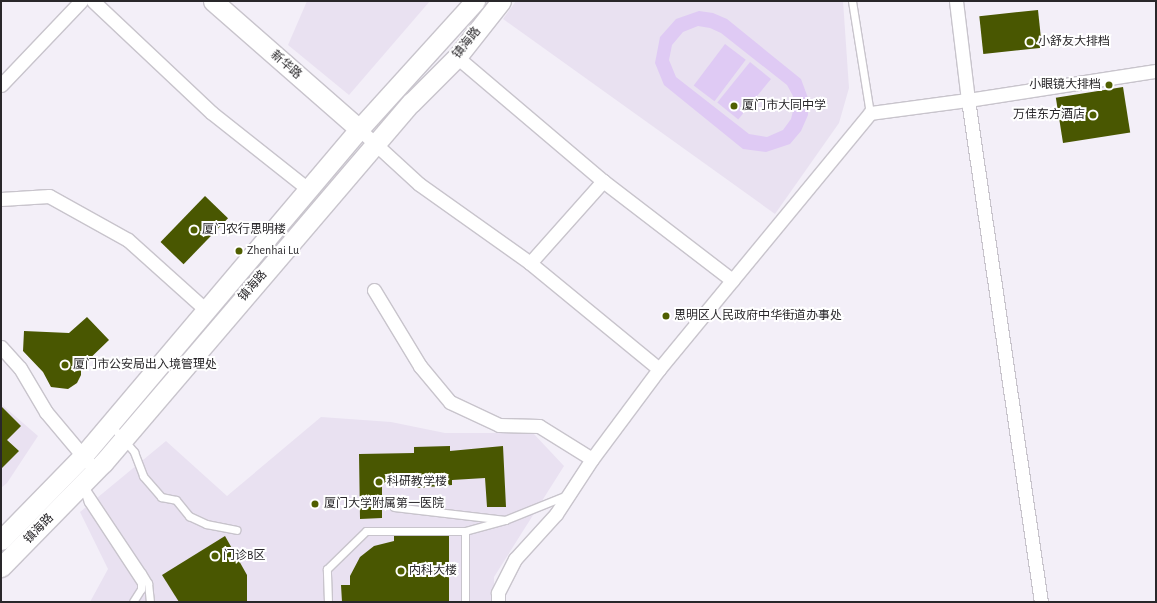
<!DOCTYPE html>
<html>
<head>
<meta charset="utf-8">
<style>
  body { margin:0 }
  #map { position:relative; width:1157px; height:603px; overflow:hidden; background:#f3eff8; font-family:"Alegreya Sans","Noto Sans SC",sans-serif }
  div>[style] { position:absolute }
  .built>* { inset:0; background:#e9e1f1 }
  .green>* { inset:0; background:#dfcaf4; transform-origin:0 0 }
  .building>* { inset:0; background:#495701; transform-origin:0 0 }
  .roads { filter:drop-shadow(1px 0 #c8c4cc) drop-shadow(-1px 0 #c8c4cc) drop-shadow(0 1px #c8c4cc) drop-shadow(0 -1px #c8c4cc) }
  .lane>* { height:7px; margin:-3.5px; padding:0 3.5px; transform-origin:3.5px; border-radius:3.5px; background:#fff }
  .street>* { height:13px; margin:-6.5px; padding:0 6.5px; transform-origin:6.5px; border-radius:6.5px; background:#fff }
  .secondary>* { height:19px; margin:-9.5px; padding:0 9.5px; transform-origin:9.5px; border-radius:9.5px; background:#fff }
  .dots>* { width:11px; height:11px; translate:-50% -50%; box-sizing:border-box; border:2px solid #fff; border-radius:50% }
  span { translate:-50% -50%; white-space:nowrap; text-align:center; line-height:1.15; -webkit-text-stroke:4px #fff; paint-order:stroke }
  .poi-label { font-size:12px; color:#29272a }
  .left { translate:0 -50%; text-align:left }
  .right { translate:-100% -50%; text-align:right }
  .street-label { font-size:12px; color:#29272a }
  .frame { position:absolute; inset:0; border:2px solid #29272a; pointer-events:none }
</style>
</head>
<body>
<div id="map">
  <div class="built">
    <i style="clip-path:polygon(307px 1px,430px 1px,349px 95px,288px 45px)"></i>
    <i style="clip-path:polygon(516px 1px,843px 1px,849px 88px,839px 123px,775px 214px,503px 19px)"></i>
    <i style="clip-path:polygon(1px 404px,38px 436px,7px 483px,1px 488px)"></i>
    <i style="clip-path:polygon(321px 417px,391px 422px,445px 433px,533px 433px,564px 466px,494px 577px,494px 602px,90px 602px,108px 569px,80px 512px,166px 441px,227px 496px)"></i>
  </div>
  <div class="green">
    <i style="clip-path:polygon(evenodd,699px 11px,713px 13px,727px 19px,801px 79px,808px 98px,808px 115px,801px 131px,790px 144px,766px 152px,743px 149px,664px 85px,655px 63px,660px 37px,676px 19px,699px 11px,698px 26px,710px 28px,721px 33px,787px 85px,793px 96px,794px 107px,791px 119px,783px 130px,767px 137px,749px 134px,676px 77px,669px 60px,672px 45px,683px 32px,698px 26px)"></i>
    <i style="left:725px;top:44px;width:26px;height:52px;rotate:37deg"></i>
    <i style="left:750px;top:62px;width:27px;height:52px;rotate:39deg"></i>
  </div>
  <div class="building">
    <i style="left:1038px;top:10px;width:38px;height:59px;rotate:84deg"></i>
    <i style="left:1123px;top:87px;width:46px;height:68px;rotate:81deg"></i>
    <i style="left:205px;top:196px;width:32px;height:64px;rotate:44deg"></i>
    <i style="clip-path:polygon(87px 317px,109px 340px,81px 367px,81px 375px,77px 383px,68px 389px,51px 387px,43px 372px,23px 351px,24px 331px,69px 333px)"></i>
    <i style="clip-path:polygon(1px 406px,21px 426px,7px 440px,19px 451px,1px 469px)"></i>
    <i style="clip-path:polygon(450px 446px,450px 451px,503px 446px,506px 507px,487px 507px,485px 478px,452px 480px,452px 485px,417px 488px,417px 482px,382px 483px,382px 518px,360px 519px,359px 454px,414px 453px,414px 447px)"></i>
    <i style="clip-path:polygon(225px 536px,247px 575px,247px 602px,179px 602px,162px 575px)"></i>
    <i style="clip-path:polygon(394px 536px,449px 536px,449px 602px,342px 602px,341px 585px,350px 585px,350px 576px,360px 557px,374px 546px,394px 541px)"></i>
  </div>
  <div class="roads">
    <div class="lane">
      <i style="left:852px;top:1px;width:113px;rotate:80.9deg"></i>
      <i style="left:110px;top:424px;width:37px;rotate:49deg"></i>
      <i style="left:134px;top:452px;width:26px;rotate:69deg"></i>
      <i style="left:143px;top:476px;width:28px;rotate:49deg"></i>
      <i style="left:161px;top:497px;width:15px;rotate:11deg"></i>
      <i style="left:176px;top:500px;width:21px;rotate:51deg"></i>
      <i style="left:189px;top:516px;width:19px;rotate:25deg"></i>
      <i style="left:206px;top:524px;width:31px;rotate:11deg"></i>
      <i style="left:83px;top:485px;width:106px;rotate:56.2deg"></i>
      <i style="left:142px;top:573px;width:12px;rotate:59deg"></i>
      <i style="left:148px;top:583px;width:19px;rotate:84deg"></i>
      <i style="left:85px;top:493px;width:9px;rotate:72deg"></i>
      <i style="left:88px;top:502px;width:97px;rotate:56.8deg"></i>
      <i style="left:141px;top:583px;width:6px;rotate:90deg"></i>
      <i style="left:141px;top:589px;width:15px;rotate:122deg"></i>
      <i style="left:394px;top:507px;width:112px;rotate:6.7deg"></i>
      <i style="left:465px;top:531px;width:41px;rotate:-15.4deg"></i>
      <i style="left:505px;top:520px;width:67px;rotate:-22deg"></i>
      <i style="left:328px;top:602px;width:33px;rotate:-92deg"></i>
      <i style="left:327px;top:569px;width:54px;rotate:-44.3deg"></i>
      <i style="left:366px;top:531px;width:99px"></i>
      <i style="left:465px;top:531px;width:71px;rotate:90deg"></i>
    </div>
    <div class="street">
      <i style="left:93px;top:1px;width:163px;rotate:43.3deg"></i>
      <i style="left:212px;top:113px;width:122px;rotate:38.4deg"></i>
      <i style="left:956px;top:1px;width:100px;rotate:83.1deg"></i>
      <i style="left:968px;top:100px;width:190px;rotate:-8.8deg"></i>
      <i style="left:1px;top:85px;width:116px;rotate:-46.4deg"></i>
      <i style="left:359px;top:129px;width:81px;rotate:42.5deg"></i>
      <i style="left:419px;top:184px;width:136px;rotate:35.4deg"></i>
      <i style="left:530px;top:263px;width:110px;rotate:-48.3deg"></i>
      <i style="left:603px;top:181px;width:192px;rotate:-139.7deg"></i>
      <i style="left:603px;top:181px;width:163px;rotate:37.5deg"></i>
      <i style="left:1px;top:199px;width:48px;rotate:-3.6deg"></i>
      <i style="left:49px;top:196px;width:90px;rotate:29.1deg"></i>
      <i style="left:128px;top:240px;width:105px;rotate:41.9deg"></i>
      <i style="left:530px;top:263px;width:167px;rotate:39.4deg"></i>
      <i style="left:659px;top:369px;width:112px;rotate:126.7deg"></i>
      <i style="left:374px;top:290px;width:89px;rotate:58.8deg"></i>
      <i style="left:420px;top:366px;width:47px;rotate:50.2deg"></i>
      <i style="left:450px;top:402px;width:54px;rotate:25.1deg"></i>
      <i style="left:499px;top:425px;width:40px;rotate:1.4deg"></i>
      <i style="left:539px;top:426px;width:62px;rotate:31.9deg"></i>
      <i style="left:592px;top:459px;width:66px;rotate:123.2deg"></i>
      <i style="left:556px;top:514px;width:61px;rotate:132.3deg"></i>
      <i style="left:515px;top:559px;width:38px;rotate:117deg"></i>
      <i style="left:498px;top:593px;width:9px;rotate:90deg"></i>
      <i style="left:1px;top:347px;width:28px;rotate:48deg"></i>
      <i style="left:20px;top:368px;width:51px;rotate:59.4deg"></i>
      <i style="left:46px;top:412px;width:65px;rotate:50deg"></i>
      <i style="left:659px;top:369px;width:332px;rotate:-50.5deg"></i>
      <i style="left:870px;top:113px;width:99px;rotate:-7.6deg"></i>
      <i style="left:968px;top:100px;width:507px;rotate:81.73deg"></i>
    </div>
    <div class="secondary">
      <i style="left:213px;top:1px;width:194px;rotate:41.2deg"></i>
      <i style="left:1px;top:540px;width:116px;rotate:-45.7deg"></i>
      <i style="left:82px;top:457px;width:429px;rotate:-49.8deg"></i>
      <i style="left:359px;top:129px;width:173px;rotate:-47.8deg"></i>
      <i style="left:1px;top:567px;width:146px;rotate:-45.6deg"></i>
      <i style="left:103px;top:463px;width:474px;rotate:-49.5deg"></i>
      <i style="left:411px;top:103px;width:65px;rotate:-45deg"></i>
      <i style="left:457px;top:57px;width:71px;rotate:-51.8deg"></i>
    </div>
  </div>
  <div class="dots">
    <i style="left:1030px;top:42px;background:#505f00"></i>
    <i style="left:1109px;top:85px;background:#505f00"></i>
    <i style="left:734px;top:106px;background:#505f00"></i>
    <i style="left:1093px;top:115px;background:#505f00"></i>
    <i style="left:194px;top:230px;background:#505f00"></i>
    <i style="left:239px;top:251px;background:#505f00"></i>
    <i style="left:666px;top:316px;background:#505f00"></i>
    <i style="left:65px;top:365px;background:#505f00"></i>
    <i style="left:379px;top:482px;background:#505f00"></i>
    <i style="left:315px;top:504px;background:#505f00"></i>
    <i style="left:215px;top:556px;background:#505f00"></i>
    <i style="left:401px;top:571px;background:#505f00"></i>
  </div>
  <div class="poi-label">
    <span class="left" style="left:1038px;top:42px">小舒友大排档</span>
    <span class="right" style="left:1101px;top:85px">小眼镜大排档</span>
    <span class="left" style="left:742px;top:106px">厦门市大同中学</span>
    <span class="right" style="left:1085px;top:115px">万佳东方酒店</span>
    <span class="left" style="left:202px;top:230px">厦门农行思明楼</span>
    <span class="left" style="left:247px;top:251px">Zhenhai Lu</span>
    <span class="left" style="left:674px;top:316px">思明区人民政府中华街道办事处</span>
    <span class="left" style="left:73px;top:365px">厦门市公安局出入境管理处</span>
    <span class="left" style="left:387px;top:482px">科研教学楼</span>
    <span class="left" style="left:324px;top:504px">厦门大学附属第一医院</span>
    <span class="left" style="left:223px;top:556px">门诊B区</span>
    <span class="left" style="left:409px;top:571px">内科大楼</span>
  </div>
  <div class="street-label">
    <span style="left:467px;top:43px;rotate:-51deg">镇海路</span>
    <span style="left:286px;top:65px;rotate:41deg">新华路</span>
    <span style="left:253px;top:286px;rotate:-49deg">镇海路</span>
    <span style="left:39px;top:529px;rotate:-46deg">镇海路</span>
  </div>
  <div class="frame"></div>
</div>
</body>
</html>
